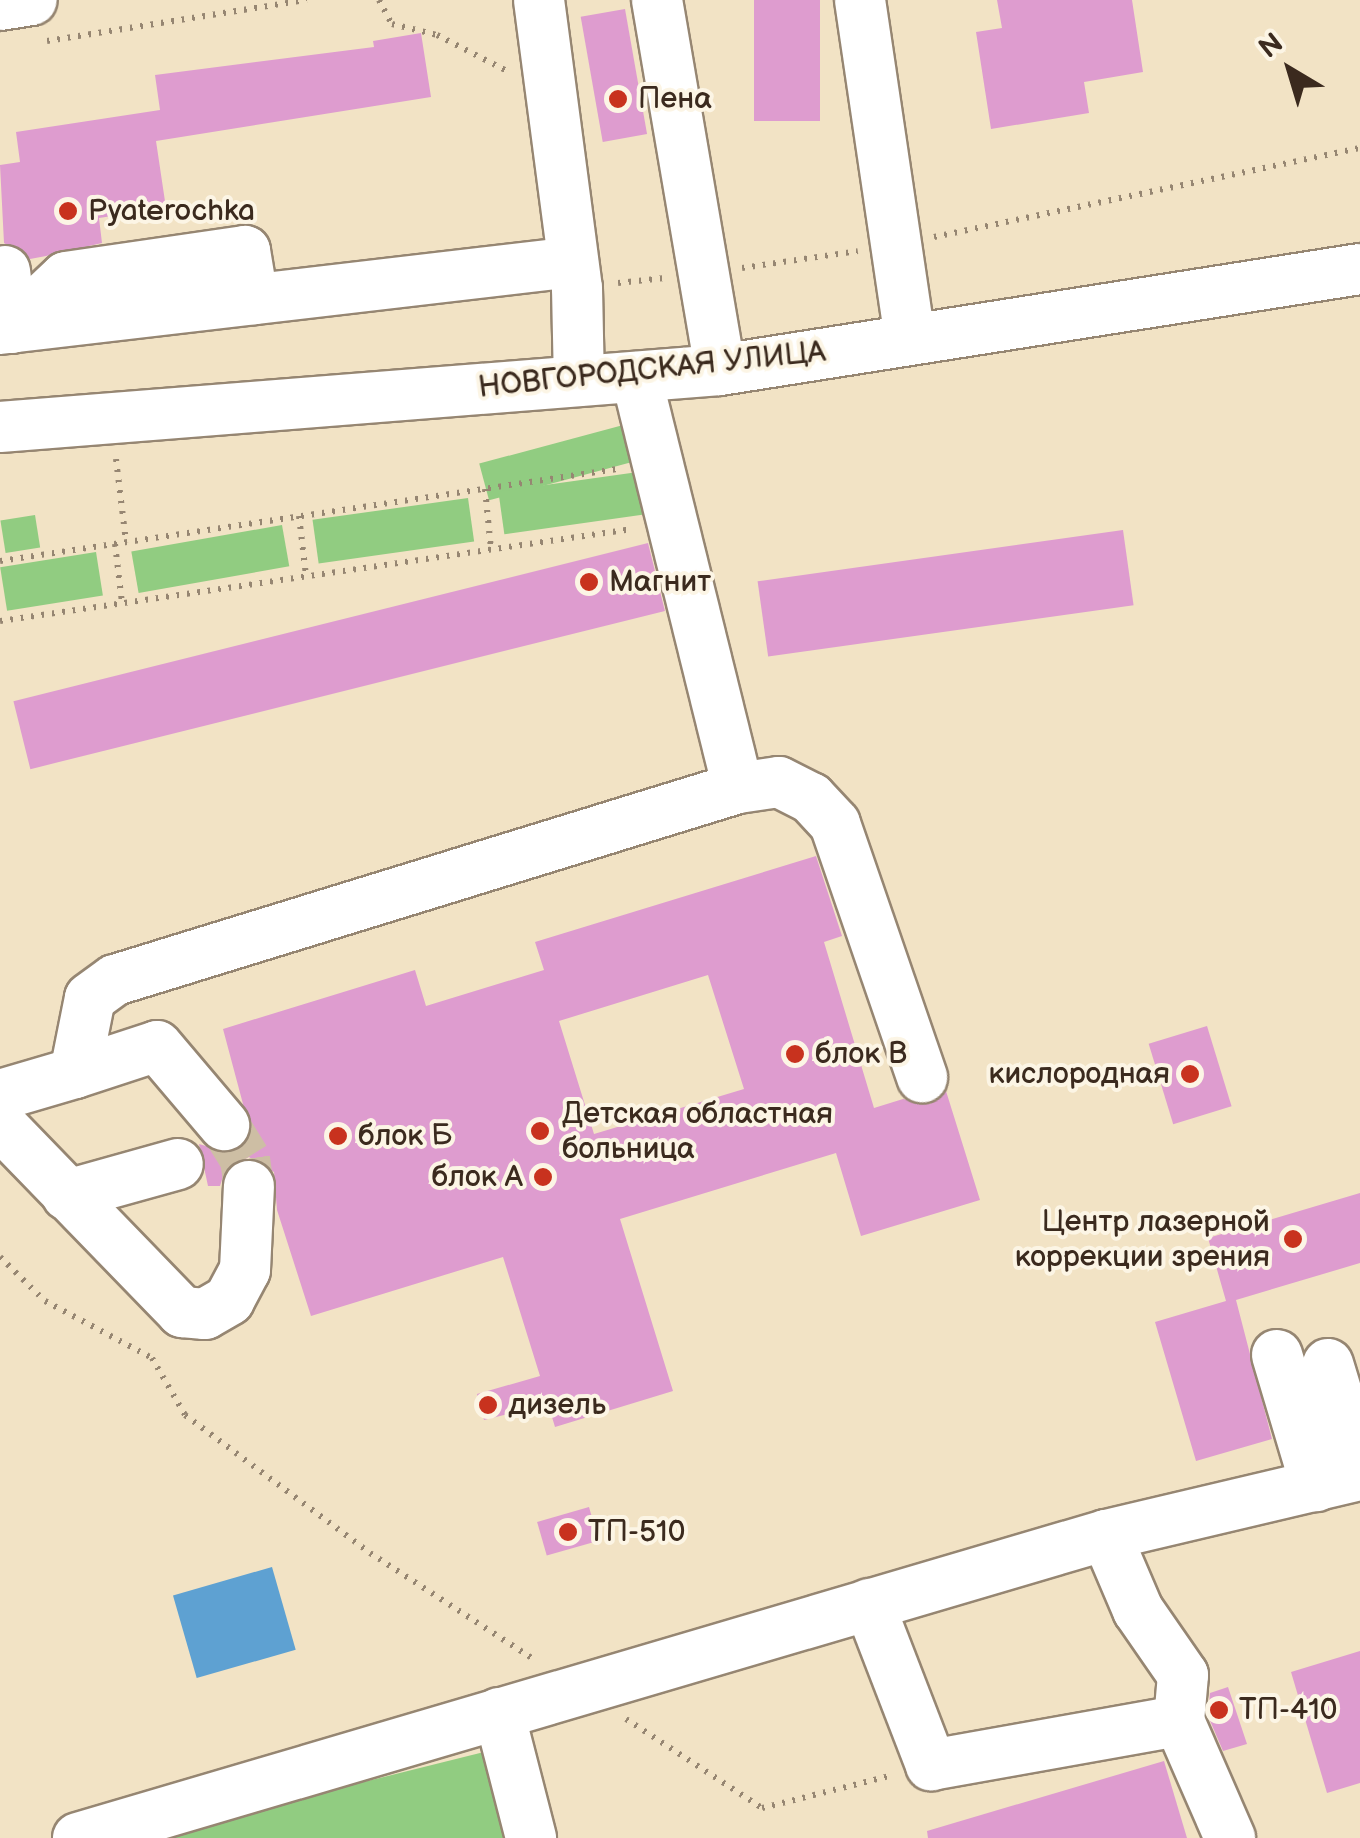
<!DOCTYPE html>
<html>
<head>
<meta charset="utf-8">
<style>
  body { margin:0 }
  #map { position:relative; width:1360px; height:1838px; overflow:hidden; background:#f2e3c5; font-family:"Balsamiq Sans",sans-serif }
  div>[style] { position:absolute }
  .green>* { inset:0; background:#91cc81; transform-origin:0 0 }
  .water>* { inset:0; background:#5ea1d2; transform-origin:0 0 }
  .building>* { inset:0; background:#de9ccf; transform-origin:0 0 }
  .minor-tunnel>* { height:50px; margin-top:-25px; transform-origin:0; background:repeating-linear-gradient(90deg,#cdbea4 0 50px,transparent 0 75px) }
  .path>* { height:6px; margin-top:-3px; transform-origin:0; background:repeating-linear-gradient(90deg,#968672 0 2.5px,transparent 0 10.5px) }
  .roads { filter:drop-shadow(2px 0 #968672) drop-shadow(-2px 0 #968672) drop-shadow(0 2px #968672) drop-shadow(0 -2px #968672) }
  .minor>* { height:50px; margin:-25px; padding:0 25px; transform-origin:25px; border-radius:25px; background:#fff }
  .dots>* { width:28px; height:28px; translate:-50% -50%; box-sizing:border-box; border:5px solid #fcf5e5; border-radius:50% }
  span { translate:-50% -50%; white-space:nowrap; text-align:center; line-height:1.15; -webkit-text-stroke:8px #fcf5e5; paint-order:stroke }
  .poi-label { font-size:30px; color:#3b2a1e }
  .left { translate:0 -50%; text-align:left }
  .right { translate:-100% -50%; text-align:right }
  .street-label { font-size:30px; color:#3b2a1e }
  .north { position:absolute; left:1240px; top:20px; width:100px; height:100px; -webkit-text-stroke:8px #fcf5e5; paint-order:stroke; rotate:322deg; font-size:28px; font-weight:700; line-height:40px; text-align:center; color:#3b2a1e }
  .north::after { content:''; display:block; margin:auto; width:35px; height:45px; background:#3b2a1e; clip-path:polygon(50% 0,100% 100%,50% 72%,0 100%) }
</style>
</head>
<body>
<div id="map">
  <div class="green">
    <i style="left:627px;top:424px;width:38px;height:153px;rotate:75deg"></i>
    <i style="left:638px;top:472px;width:43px;height:141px;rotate:82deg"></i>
    <i style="left:468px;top:498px;width:44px;height:157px;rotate:82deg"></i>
    <i style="left:35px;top:515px;width:33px;height:35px;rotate:81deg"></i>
    <i style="left:282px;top:525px;width:42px;height:153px;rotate:80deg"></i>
    <i style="left:96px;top:552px;width:44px;height:97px;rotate:81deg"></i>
    <i style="clip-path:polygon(484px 1752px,504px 1838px,139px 1838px)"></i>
  </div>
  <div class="water">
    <i style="left:272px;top:1567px;width:86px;height:103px;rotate:74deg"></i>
  </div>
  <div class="building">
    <i style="left:754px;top:0;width:66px;height:121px"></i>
    <i style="clip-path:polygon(997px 0,1132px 0,1143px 72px,1084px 82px,1089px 113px,991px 129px,976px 32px,1002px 28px)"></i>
    <i style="left:625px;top:9px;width:127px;height:45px;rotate:80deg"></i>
    <i style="clip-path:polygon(421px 33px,431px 97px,156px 141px,166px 208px,99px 218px,102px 243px,46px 256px,30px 259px,4px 243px,0 165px,20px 162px,16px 132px,160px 110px,155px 75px,374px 47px,373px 41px)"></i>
    <i style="left:1123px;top:530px;width:76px;height:369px;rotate:82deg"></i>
    <i style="left:648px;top:543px;width:70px;height:654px;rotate:76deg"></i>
    <i style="clip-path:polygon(evenodd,816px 856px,842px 936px,824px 942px,874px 1108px,903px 1099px,930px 1104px,946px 1091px,980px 1200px,861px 1236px,836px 1153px,620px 1219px,673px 1391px,555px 1427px,548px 1404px,484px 1420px,477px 1394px,540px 1376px,503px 1257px,311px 1316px,277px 1210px,274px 1172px,249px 1157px,225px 1170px,220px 1186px,208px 1186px,199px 1144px,230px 1153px,251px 1134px,223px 1029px,415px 970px,426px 1006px,544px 970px,535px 942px,816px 856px,708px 975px,744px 1089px,594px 1134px,559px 1021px,708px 975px)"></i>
    <i style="left:1207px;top:1026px;width:84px;height:61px;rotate:73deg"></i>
    <i style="clip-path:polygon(1360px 1193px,1360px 1263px,1236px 1300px,1272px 1439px,1196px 1461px,1155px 1322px,1226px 1301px,1208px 1238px)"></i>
    <i style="left:589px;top:1507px;width:35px;height:54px;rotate:74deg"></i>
    <i style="clip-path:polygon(1360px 1651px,1360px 1783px,1327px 1793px,1291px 1672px)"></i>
    <i style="clip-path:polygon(1228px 1687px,1247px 1744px,1223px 1751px,1208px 1716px,1210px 1693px)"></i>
    <i style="clip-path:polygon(1164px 1761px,1187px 1838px,928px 1838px,927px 1831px)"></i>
  </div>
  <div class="minor-tunnel">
    <i style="left:224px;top:1125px;width:40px;rotate:58deg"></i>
    <i style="left:245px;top:1159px;width:27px;rotate:82deg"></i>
  </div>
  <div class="path">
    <i style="left:379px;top:0;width:27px;rotate:62deg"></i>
    <i style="left:392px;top:24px;width:46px;rotate:13.7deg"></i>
    <i style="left:437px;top:35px;width:79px;rotate:27.2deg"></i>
    <i style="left:47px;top:41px;width:263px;rotate:-9deg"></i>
    <i style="left:934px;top:237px;width:435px;rotate:-11.8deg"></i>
    <i style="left:742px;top:268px;width:117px;rotate:-8.3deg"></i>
    <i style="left:618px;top:283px;width:47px;rotate:-6.1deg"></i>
    <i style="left:116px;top:459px;width:84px;rotate:83.1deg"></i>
    <i style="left:485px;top:489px;width:60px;rotate:84.3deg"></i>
    <i style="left:299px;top:516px;width:60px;rotate:83.3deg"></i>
    <i style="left:115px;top:544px;width:59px;rotate:83.2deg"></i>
    <i style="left:0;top:561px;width:624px;rotate:-8.48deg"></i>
    <i style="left:0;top:621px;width:639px;rotate:-8.28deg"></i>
    <i style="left:0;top:1257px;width:63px;rotate:44.4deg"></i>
    <i style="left:45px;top:1301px;width:121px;rotate:28deg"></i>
    <i style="left:152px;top:1358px;width:66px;rotate:59.9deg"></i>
    <i style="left:185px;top:1415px;width:231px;rotate:36.7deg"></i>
    <i style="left:370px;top:1553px;width:198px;rotate:33deg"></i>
    <i style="left:626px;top:1719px;width:163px;rotate:33.2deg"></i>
    <i style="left:762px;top:1808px;width:135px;rotate:-14.1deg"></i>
  </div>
  <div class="roads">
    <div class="minor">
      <i style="left:539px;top:0;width:290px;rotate:82.5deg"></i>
      <i style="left:577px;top:288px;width:93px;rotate:88.8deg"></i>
      <i style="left:657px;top:0;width:375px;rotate:80.3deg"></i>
      <i style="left:860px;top:0;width:343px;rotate:81.6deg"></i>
      <i style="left:0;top:5px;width:32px;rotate:-9deg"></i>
      <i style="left:5px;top:271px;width:57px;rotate:83deg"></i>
      <i style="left:12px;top:328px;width:74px;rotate:-43.4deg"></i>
      <i style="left:66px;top:277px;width:181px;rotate:-8.3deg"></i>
      <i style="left:245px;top:251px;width:49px;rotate:80.5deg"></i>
      <i style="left:0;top:329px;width:577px;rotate:-6.67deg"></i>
      <i style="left:0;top:427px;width:722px;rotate:-4.53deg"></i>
      <i style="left:720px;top:370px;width:648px;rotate:-8.97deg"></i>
      <i style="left:738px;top:788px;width:41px;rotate:-8.3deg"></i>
      <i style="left:779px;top:782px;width:36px;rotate:27deg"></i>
      <i style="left:811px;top:798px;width:35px;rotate:47deg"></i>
      <i style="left:835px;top:824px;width:268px;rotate:71deg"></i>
      <i style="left:75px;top:1073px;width:86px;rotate:-18.2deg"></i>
      <i style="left:157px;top:1046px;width:104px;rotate:49.7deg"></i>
      <i style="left:0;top:1095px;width:78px;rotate:-16.3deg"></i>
      <i style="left:75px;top:1073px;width:76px;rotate:-78.7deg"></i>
      <i style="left:90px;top:998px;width:31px;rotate:-36deg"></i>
      <i style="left:115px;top:980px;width:652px;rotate:-17.13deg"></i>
      <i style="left:738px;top:788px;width:423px;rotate:-103.9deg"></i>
      <i style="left:0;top:1124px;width:262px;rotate:45.9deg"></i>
      <i style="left:182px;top:1312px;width:23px;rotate:5deg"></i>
      <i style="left:205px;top:1314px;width:28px;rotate:-30deg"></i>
      <i style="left:229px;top:1300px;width:34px;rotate:-62deg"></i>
      <i style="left:245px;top:1270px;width:84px;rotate:-87.3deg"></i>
      <i style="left:67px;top:1195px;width:115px;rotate:-15.6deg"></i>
      <i style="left:1277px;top:1355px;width:137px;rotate:73.4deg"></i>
      <i style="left:1328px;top:1364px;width:110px;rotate:73.1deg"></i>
      <i style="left:1106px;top:1535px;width:82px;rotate:66.9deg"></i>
      <i style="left:1138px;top:1610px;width:79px;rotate:55.3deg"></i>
      <i style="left:1183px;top:1675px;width:46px;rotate:95deg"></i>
      <i style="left:1179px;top:1721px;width:128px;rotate:66.4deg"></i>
      <i style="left:869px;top:1604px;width:173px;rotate:68.9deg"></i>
      <i style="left:931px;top:1765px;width:252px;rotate:-10.1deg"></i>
      <i style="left:499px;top:1713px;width:129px;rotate:75.6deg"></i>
      <i style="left:78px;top:1838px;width:1072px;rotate:-16.42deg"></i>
      <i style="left:1106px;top:1535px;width:261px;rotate:-13.3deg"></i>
    </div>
  </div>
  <div class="dots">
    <i style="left:618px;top:99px;background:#c8321e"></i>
    <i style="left:68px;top:211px;background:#c8321e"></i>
    <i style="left:589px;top:582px;background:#c8321e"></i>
    <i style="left:795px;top:1054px;background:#c8321e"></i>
    <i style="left:1190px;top:1074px;background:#c8321e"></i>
    <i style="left:540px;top:1131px;background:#c8321e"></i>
    <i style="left:338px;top:1136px;background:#c8321e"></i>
    <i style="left:543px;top:1177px;background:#c8321e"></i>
    <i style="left:1293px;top:1239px;background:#c8321e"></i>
    <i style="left:488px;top:1405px;background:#c8321e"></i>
    <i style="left:568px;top:1532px;background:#c8321e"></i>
    <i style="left:1219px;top:1710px;background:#c8321e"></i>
  </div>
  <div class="poi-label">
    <span class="left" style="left:638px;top:99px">Пена</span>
    <span class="left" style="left:88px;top:211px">Pyaterochka</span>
    <span class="left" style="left:609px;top:582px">Магнит</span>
    <span class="left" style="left:815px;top:1054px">блок В</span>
    <span class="right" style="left:1170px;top:1074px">кислородная</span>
    <span class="left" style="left:562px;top:1131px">Детская областная<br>больница</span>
    <span class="left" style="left:358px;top:1136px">блок Б</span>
    <span class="right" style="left:523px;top:1177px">блок А</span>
    <span class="right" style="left:1270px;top:1239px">Центр лазерной<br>коррекции зрения</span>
    <span class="left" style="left:508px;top:1405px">дизель</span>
    <span class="left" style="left:588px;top:1532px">ТП-510</span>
    <span class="left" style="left:1239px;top:1710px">ТП-410</span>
  </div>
  <div class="street-label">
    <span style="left:652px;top:370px;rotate:-6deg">НОВГОРОДСКАЯ УЛИЦА</span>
  </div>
  <div class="north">N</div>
</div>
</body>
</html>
